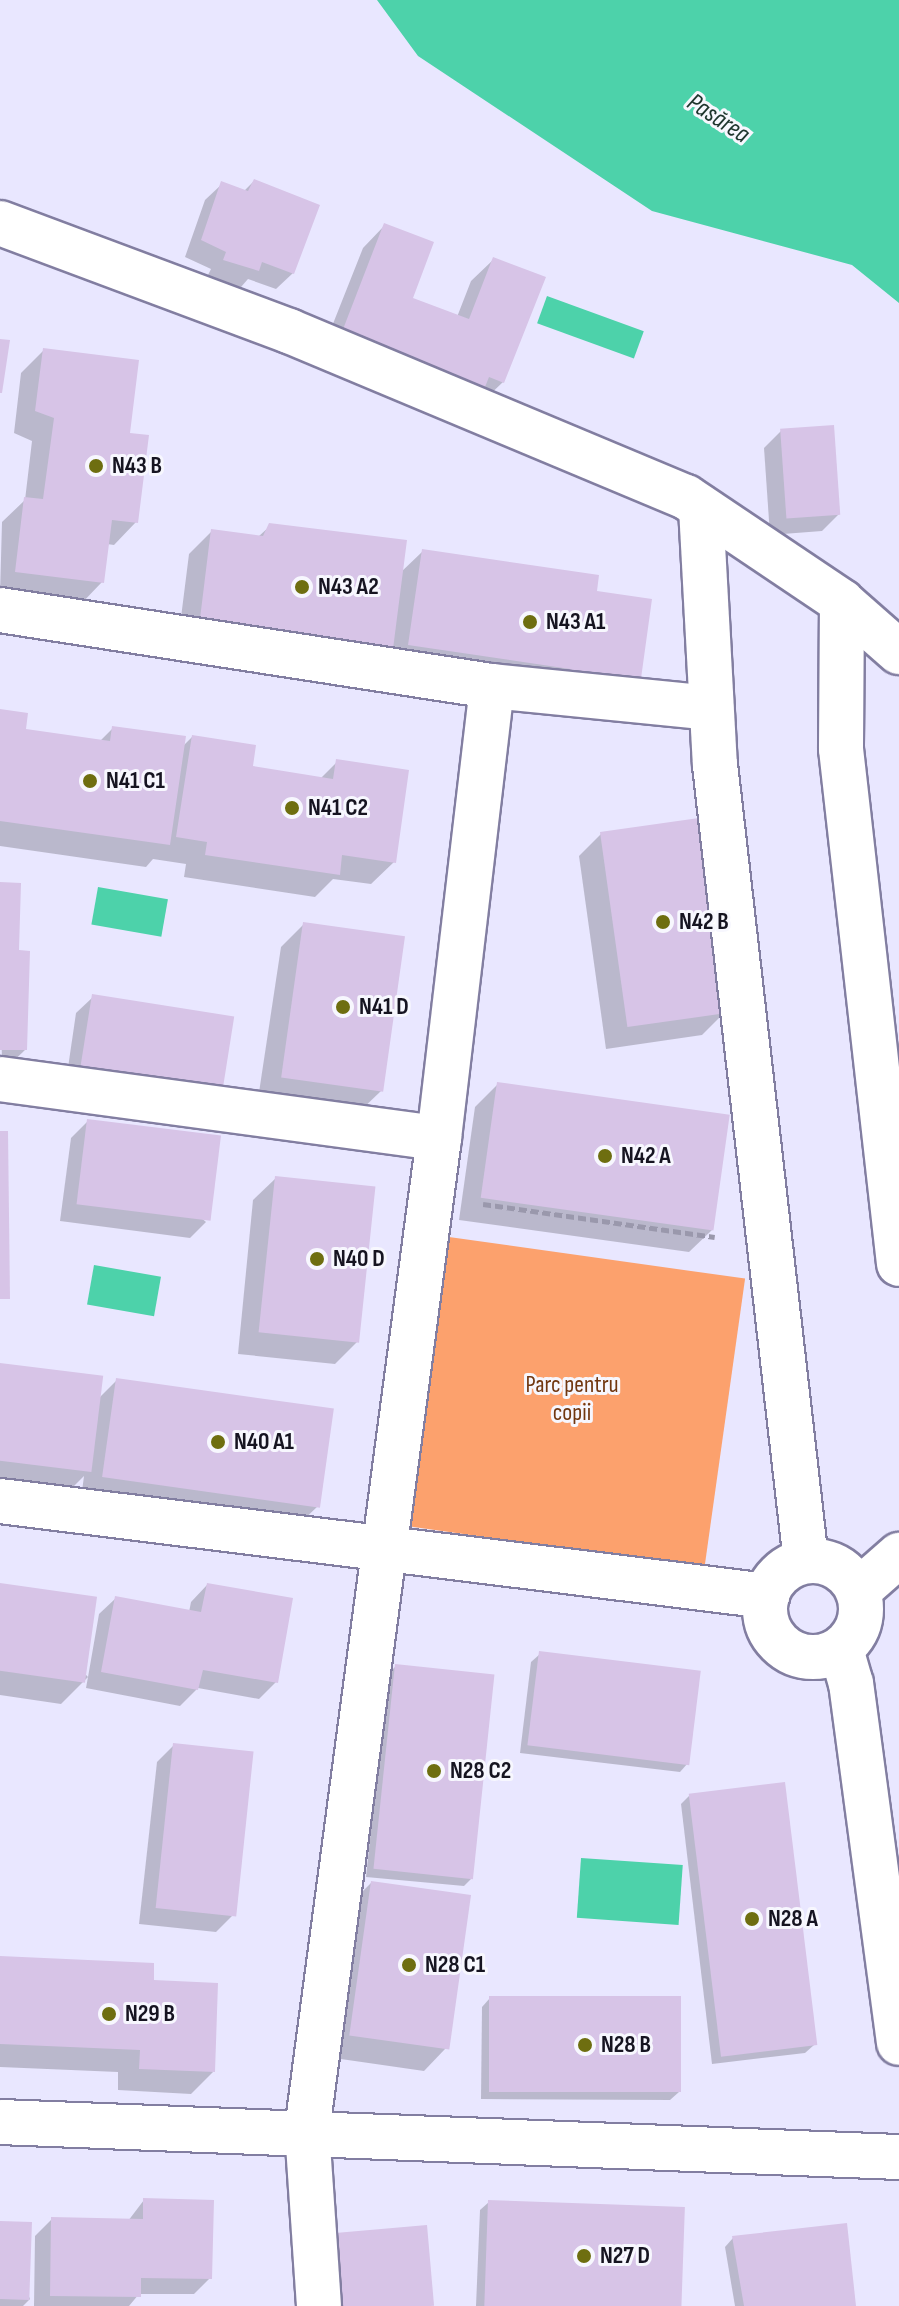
<!DOCTYPE html>
<html>
<head>
<meta charset="utf-8">
<style>
  body { margin:0 }
  #map { position:relative; width:899px; height:2306px; overflow:hidden; background:#e9e7ff; font-family:"Sofia Sans Condensed",sans-serif }
  div>[style] { position:absolute }
  .green>* { inset:0; background:#fca16d; transform-origin:0 0 }
  .water>* { inset:0; background:#4dd2aa; transform-origin:0 0 }
  .shadow>* { inset:0; background:#0003 }
  .building>* { inset:0; background:#d7c4e7; transform-origin:0 0 }
  .path>* { height:5px; margin-top:-2.5px; transform-origin:0; background:repeating-linear-gradient(90deg,#9a98ac 0 8px,transparent 0 12px) }
  .roads { filter:drop-shadow(2px 0 #827ea1) drop-shadow(-2px 0 #827ea1) drop-shadow(0 2px #827ea1) drop-shadow(0 -2px #827ea1) }
  .minor>* { height:44px; margin:-22px; padding:0 22px; transform-origin:22px; border-radius:22px; background:#fff }
  .tertiary>* { height:44px; margin:-22px; padding:0 22px; transform-origin:22px; border-radius:22px; background:#fff }
  .tertiary>.ring { margin:-22px; padding:0; box-sizing:content-box; background:none; border:44px solid #fff; border-radius:50% }
  .dots>* { width:22px; height:22px; translate:-50% -50%; box-sizing:border-box; border:4px solid #f7f7fe; border-radius:50% }
  span { translate:-50% -50%; white-space:nowrap; text-align:center; line-height:1.15; -webkit-text-stroke:6px #f7f7fe; paint-order:stroke }
  .poi-label { font-size:24px; color:#161421; font-weight:700 }
  .left { translate:0 -50%; text-align:left }
  .park-label { font-size:24px; color:#713710 }
  .water-label { font-size:26px; color:#1e352d; font-style:italic }
</style>
</head>
<body>
<div id="map">
  <div class="green">
    <i style="left:449px;top:1237px;width:299px;height:292px;rotate:8deg"></i>
  </div>
  <div class="water">
    <i style="clip-path:polygon(377px 0,899px 0,899px 303px,852px 265px,652px 211px,418px 56px)"></i>
    <i style="left:547px;top:296px;width:103px;height:29px;rotate:20deg"></i>
    <i style="left:98px;top:887px;width:71px;height:38px;rotate:10deg"></i>
    <i style="left:94px;top:1265px;width:68px;height:40px;rotate:10deg"></i>
    <i style="left:581px;top:1858px;width:102px;height:60px;rotate:4deg"></i>
  </div>
  <div class="shadow">
    <i style="clip-path:polygon(254px 181px,293px 273px,276px 289px,248px 279px,241px 287px,207px 277px,211px 269px,185px 257px,205px 200px,222px 184px,243px 192px)"></i>
    <i style="clip-path:polygon(385px 225px,410px 299px,457px 317px,471px 281px,494px 259px,503px 382px,480px 404px,319px 359px,363px 248px)"></i>
    <i style="clip-path:polygon(44px 350px,136px 522px,114px 545px,107px 544px,102px 582px,80px 605px,0 594px,2px 522px,25px 500px,32px 441px,14px 433px,21px 373px)"></i>
    <i style="clip-path:polygon(781px 431px,839px 514px,822px 531px,770px 535px,764px 448px)"></i>
    <i style="clip-path:polygon(270px 526px,400px 573px,422px 552px,595px 593px,637px 692px,176px 657px,189px 554px,212px 531px,258px 537px)"></i>
    <i style="clip-path:polygon(0 711px,24px 730px,99px 742px,113px 728px,182px 747px,192px 737px,251px 768px,320px 779px,337px 762px,394px 862px,371px 884px,333px 879px,315px 897px,184px 877px,186px 864px,153px 859px,146px 867px,0 846px)"></i>
    <i style="clip-path:polygon(601px 834px,725px 1012px,702px 1035px,606px 1049px,579px 856px)"></i>
    <i style="clip-path:polygon(0 884px,17px 952px,25px 1050px,2px 1072px)"></i>
    <i style="clip-path:polygon(304px 924px,381px 1091px,358px 1113px,258px 1099px,281px 947px)"></i>
    <i style="clip-path:polygon(93px 997px,232px 1017px,63px 1102px,76px 1013px)"></i>
    <i style="clip-path:polygon(498px 1084px,712px 1230px,689px 1252px,459px 1220px,475px 1107px)"></i>
    <i style="clip-path:polygon(88px 1121px,206px 1222px,190px 1238px,60px 1221px,71px 1138px)"></i>
    <i style="clip-path:polygon(276px 1178px,358px 1341px,335px 1364px,238px 1354px,253px 1200px)"></i>
    <i style="clip-path:polygon(0 1365px,98px 1399px,117px 1380px,318px 1506px,295px 1528px,81px 1499px,84px 1476px,67px 1493px,0 1484px)"></i>
    <i style="clip-path:polygon(0 1585px,88px 1677px,99px 1614px,116px 1598px,189px 1612px,191px 1602px,207px 1585px,276px 1682px,259px 1699px,198px 1688px,180px 1706px,86px 1688px,88px 1677px,61px 1704px,0 1695px)"></i>
    <i style="clip-path:polygon(540px 1654px,688px 1763px,680px 1772px,520px 1753px,531px 1662px)"></i>
    <i style="clip-path:polygon(396px 1666px,472px 1878px,464px 1886px,366px 1877px,387px 1675px)"></i>
    <i style="clip-path:polygon(174px 1745px,233px 1915px,216px 1932px,139px 1924px,157px 1762px)"></i>
    <i style="clip-path:polygon(690px 1795px,814px 2045px,805px 2053px,712px 2064px,681px 1804px)"></i>
    <i style="clip-path:polygon(371px 1883px,446px 2048px,424px 2071px,327px 2057px,349px 1905px)"></i>
    <i style="clip-path:polygon(0 1958px,152px 1982px,213px 2072px,191px 2094px,118px 2090px,118px 2072px,0 2067px)"></i>
    <i style="clip-path:polygon(490px 1998px,679px 2092px,670px 2100px,481px 2099px,482px 2007px)"></i>
    <i style="clip-path:polygon(144px 2200px,210px 2278px,194px 2294px,139px 2294px,129px 2306px,34px 2306px,35px 2236px,52px 2219px,128px 2221px)"></i>
    <i style="clip-path:polygon(489px 2202px,679px 2306px,476px 2306px,480px 2210px)"></i>
    <i style="clip-path:polygon(0 2223px,30px 2299px,23px 2306px,0 2306px)"></i>
    <i style="clip-path:polygon(733px 2238px,854px 2306px,735px 2306px,725px 2247px)"></i>
  </div>
  <div class="building">
    <i style="clip-path:polygon(254px 179px,320px 205px,294px 274px,262px 262px,259px 271px,223px 260px,226px 252px,201px 240px,221px 181px,248px 191px)"></i>
    <i style="clip-path:polygon(384px 223px,434px 242px,413px 298px,469px 319px,493px 257px,546px 277px,504px 383px,489px 377px,483px 392px,340px 337px)"></i>
    <i style="clip-path:polygon(0 339px,10px 340px,2px 393px,0 393px)"></i>
    <i style="clip-path:polygon(43px 348px,139px 360px,130px 433px,149px 435px,138px 523px,112px 520px,104px 583px,15px 572px,24px 497px,43px 499px,54px 418px,35px 411px)"></i>
    <i style="left:834px;top:425px;width:90px;height:54px;rotate:86deg"></i>
    <i style="clip-path:polygon(269px 523px,407px 540px,393px 649px,198px 635px,211px 529px,263px 536px)"></i>
    <i style="clip-path:polygon(422px 549px,599px 575px,597px 591px,652px 599px,639px 693px,568px 682px,570px 669px,408px 645px)"></i>
    <i style="clip-path:polygon(0 709px,28px 713px,26px 729px,110px 741px,112px 726px,186px 736px,170px 845px,0 821px)"></i>
    <i style="clip-path:polygon(192px 735px,256px 745px,253px 766px,333px 779px,336px 759px,409px 770px,396px 863px,342px 855px,340px 875px,205px 855px,207px 842px,176px 837px)"></i>
    <i style="left:699px;top:818px;width:197px;height:100px;rotate:82deg"></i>
    <i style="clip-path:polygon(0 882px,21px 883px,19px 950px,30px 951px,27px 1050px,0 1050px)"></i>
    <i style="left:303px;top:922px;width:103px;height:157px;rotate:8deg"></i>
    <i style="left:92px;top:994px;width:144px;height:93px;rotate:9deg"></i>
    <i style="left:497px;top:1082px;width:235px;height:117px;rotate:8deg"></i>
    <i style="left:87px;top:1119px;width:135px;height:86px;rotate:7deg"></i>
    <i style="clip-path:polygon(0 1131px,8px 1131px,10px 1299px,0 1299px)"></i>
    <i style="left:275px;top:1176px;width:101px;height:157px;rotate:6deg"></i>
    <i style="left:0;top:1363px;width:104px;height:97px;rotate:7deg"></i>
    <i style="left:116px;top:1378px;width:220px;height:100px;rotate:8deg"></i>
    <i style="left:0;top:1583px;width:98px;height:87px;rotate:8deg"></i>
    <i style="clip-path:polygon(207px 1583px,293px 1598px,278px 1683px,203px 1670px,198px 1690px,101px 1672px,115px 1596px,201px 1612px)"></i>
    <i style="left:539px;top:1651px;width:163px;height:95px;rotate:7deg"></i>
    <i style="left:395px;top:1664px;width:100px;height:206px;rotate:6deg"></i>
    <i style="left:173px;top:1743px;width:81px;height:166px;rotate:6deg"></i>
    <i style="left:785px;top:1782px;width:265px;height:97px;rotate:83deg"></i>
    <i style="left:371px;top:1881px;width:101px;height:156px;rotate:8deg"></i>
    <i style="clip-path:polygon(0 1956px,154px 1963px,154px 1980px,218px 1983px,215px 2072px,139px 2069px,140px 2050px,0 2044px)"></i>
    <i style="left:489px;top:1996px;width:192px;height:96px"></i>
    <i style="clip-path:polygon(143px 2198px,214px 2200px,212px 2279px,141px 2278px,141px 2297px,50px 2296px,51px 2217px,143px 2219px)"></i>
    <i style="left:488px;top:2200px;width:197px;height:106px;rotate:2deg"></i>
    <i style="left:0;top:2221px;width:32px;height:78px;rotate:2deg"></i>
    <i style="clip-path:polygon(847px 2223px,856px 2306px,744px 2306px,732px 2236px)"></i>
    <i style="left:427px;top:2225px;width:81px;height:92px;rotate:85deg"></i>
  </div>
  <div class="path">
    <i style="left:483px;top:1204px;width:234px;rotate:8.1deg"></i>
  </div>
  <div class="roads">
    <div class="minor">
      <i style="left:0;top:223px;width:309px;rotate:20.5deg"></i>
      <i style="left:289px;top:331px;width:430px;rotate:22.7deg"></i>
      <i style="left:686px;top:497px;width:188px;rotate:33.9deg"></i>
      <i style="left:842px;top:602px;width:76px;rotate:41.3deg"></i>
      <i style="left:701px;top:508px;width:257px;rotate:86.9deg"></i>
      <i style="left:715px;top:765px;width:801px;rotate:83.48deg"></i>
      <i style="left:842px;top:602px;width:147px;rotate:90.4deg"></i>
      <i style="left:841px;top:749px;width:518px;rotate:83.57deg"></i>
      <i style="left:0;top:610px;width:498px;rotate:8.8deg"></i>
      <i style="left:492px;top:686px;width:220px;rotate:5.7deg"></i>
      <i style="left:0;top:1079px;width:443px;rotate:7.7deg"></i>
      <i style="left:858px;top:1591px;width:55px;rotate:-41.3deg"></i>
      <i style="left:0;top:2122px;width:900px;rotate:2.23deg"></i>
      <i style="left:319px;top:2306px;width:176px;rotate:-93.9deg"></i>
      <i style="left:307px;top:2130px;width:1001px;rotate:-82.42deg"></i>
      <i style="left:439px;top:1138px;width:455px;rotate:-83.3deg"></i>
    </div>
    <div class="tertiary">
      <i style="left:0;top:1501px;width:773px;rotate:7.06deg"></i>
      <i class="ring" style="left:765px;top:1561px;width:52px;height:52px"></i>
      <i style="left:841px;top:1649px;width:35px;rotate:74deg"></i>
      <i style="left:851px;top:1683px;width:363px;rotate:82.4deg"></i>
    </div>
  </div>
  <div class="dots">
    <i style="left:96px;top:466px;background:#6e6e10"></i>
    <i style="left:302px;top:587px;background:#6e6e10"></i>
    <i style="left:530px;top:622px;background:#6e6e10"></i>
    <i style="left:90px;top:781px;background:#6e6e10"></i>
    <i style="left:292px;top:808px;background:#6e6e10"></i>
    <i style="left:663px;top:922px;background:#6e6e10"></i>
    <i style="left:343px;top:1007px;background:#6e6e10"></i>
    <i style="left:605px;top:1156px;background:#6e6e10"></i>
    <i style="left:317px;top:1259px;background:#6e6e10"></i>
    <i style="left:218px;top:1442px;background:#6e6e10"></i>
    <i style="left:434px;top:1771px;background:#6e6e10"></i>
    <i style="left:752px;top:1919px;background:#6e6e10"></i>
    <i style="left:409px;top:1965px;background:#6e6e10"></i>
    <i style="left:109px;top:2014px;background:#6e6e10"></i>
    <i style="left:585px;top:2045px;background:#6e6e10"></i>
    <i style="left:584px;top:2256px;background:#6e6e10"></i>
  </div>
  <div class="poi-label">
    <span class="left" style="left:112px;top:466px">N43 B</span>
    <span class="left" style="left:318px;top:587px">N43 A2</span>
    <span class="left" style="left:546px;top:622px">N43 A1</span>
    <span class="left" style="left:106px;top:781px">N41 C1</span>
    <span class="left" style="left:308px;top:808px">N41 C2</span>
    <span class="left" style="left:679px;top:922px">N42 B</span>
    <span class="left" style="left:359px;top:1007px">N41 D</span>
    <span class="left" style="left:621px;top:1156px">N42 A</span>
    <span class="left" style="left:333px;top:1259px">N40 D</span>
    <span class="left" style="left:234px;top:1442px">N40 A1</span>
    <span class="left" style="left:450px;top:1771px">N28 C2</span>
    <span class="left" style="left:768px;top:1919px">N28 A</span>
    <span class="left" style="left:425px;top:1965px">N28 C1</span>
    <span class="left" style="left:125px;top:2014px">N29 B</span>
    <span class="left" style="left:601px;top:2045px">N28 B</span>
    <span class="left" style="left:600px;top:2256px">N27 D</span>
  </div>
  <div class="park-label">
    <span style="left:572px;top:1399px">Parc pentru<br>copii</span>
  </div>
  <div class="water-label">
    <span style="left:718px;top:119px;rotate:33deg">Pasărea</span>
  </div>
</div>
</body>
</html>
